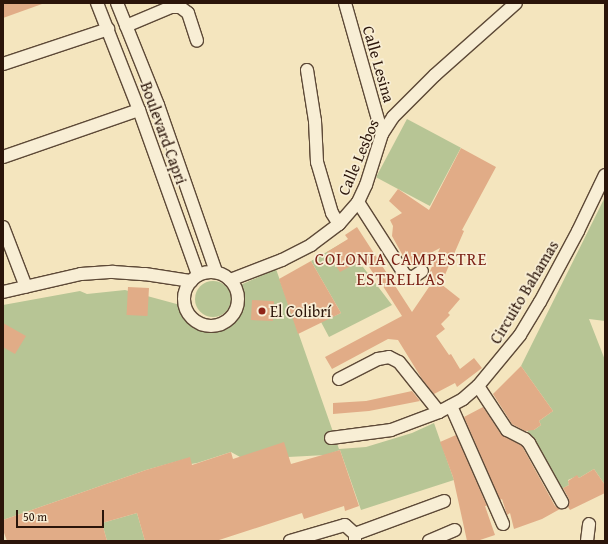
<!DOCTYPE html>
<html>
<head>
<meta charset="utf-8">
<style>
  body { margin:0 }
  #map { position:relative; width:608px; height:544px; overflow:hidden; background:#f4e5be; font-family:"Gentium Book Plus",serif }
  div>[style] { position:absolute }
  .green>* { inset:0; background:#b7c595; transform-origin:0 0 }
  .round { border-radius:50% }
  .building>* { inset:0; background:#e1ac87; transform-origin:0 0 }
  .roads { filter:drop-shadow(1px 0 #5d4937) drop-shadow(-1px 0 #5d4937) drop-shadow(0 1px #5d4937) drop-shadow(0 -1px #5d4937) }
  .minor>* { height:12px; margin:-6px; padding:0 6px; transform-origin:6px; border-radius:6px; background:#f8eed5 }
  .minor>.ring { margin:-6px; padding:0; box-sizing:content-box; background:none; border:12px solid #f8eed5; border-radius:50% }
  .dots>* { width:11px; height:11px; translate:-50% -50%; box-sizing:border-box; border:2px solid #f8eed5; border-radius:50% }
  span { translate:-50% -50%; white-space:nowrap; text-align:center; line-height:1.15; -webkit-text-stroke:3.5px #f8eed5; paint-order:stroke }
  .street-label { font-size:16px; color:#2b150a }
  .poi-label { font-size:16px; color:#2b150a }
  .left { translate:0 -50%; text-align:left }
  .neighbourhood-label { font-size:17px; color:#7a1f14; letter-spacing:1px }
  .frame { position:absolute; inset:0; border:4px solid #2b150a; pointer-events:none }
  .scale { position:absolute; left:16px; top:510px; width:88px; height:18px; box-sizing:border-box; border:2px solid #2b150a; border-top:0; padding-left:5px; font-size:12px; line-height:14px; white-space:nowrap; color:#2b150a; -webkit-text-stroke:3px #f8eed5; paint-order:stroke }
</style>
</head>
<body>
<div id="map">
  <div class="green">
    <i style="left:407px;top:119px;width:61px;height:66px;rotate:28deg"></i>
    <i style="clip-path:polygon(605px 197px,605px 321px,589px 319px,605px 360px,605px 485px,594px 469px,579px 478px,577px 476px,568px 480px,569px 485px,558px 491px,527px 430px,534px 430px,541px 425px,539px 421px,553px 411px,521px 366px)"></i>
    <i style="clip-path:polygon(344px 242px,392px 305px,329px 337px,321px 322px,341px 313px,311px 261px)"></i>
    <i style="clip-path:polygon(276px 269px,339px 449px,366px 447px,412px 433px,434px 423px,454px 480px,361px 510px,340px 450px,326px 455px,288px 457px,240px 457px,231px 452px,197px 463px,191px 464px,189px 458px,146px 470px,3px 520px,3px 305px,80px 291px,87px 294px,125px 290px,184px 306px,194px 321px,203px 325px,211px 326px,220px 324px,228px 320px,234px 313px,238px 296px,236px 287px)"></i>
    <i class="round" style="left:195px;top:281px;width:36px;height:36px"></i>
    <i style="clip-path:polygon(137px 513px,145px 541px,107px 541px,102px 523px)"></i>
  </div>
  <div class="building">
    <i style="clip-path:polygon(3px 3px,41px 3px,42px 4px,3px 18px)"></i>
    <i style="clip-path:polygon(461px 148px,496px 167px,462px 230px,464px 231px,441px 284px,460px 299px,448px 313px,450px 315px,441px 324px,445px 329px,436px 336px,449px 355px,451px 354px,460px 369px,474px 358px,482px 368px,457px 387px,455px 383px,434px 394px,422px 379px,398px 340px,388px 339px,332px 369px,325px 357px,402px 316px,381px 283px,380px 284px,364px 259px,340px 272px,327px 252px,348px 239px,345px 235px,357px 227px,412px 312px,429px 287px,424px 285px,440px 248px,408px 265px,392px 236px,393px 226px,390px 220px,402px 213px,389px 201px,398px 189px,429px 210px)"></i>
    <i style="clip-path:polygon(311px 261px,341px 313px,298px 334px,279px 279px)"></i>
    <i style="left:128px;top:287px;width:21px;height:28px;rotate:3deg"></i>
    <i style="left:252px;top:300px;width:22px;height:20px;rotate:3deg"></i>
    <i style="clip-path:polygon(3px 323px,26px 336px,15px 354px,3px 347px)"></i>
    <i style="clip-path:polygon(521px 366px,553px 411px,539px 421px,541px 425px,534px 430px,525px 431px,512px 424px,493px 394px)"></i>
    <i style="clip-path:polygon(412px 391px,420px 401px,369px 411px,333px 414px,333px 403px,366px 401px)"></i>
    <i style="clip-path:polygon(483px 407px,501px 434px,522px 446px,555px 506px,560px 509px,542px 519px,514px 529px,510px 513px,507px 515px,502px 499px,500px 500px,464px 417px)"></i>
    <i style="clip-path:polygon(456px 435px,487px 506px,485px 506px,495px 535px,477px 541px,467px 541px,453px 477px,440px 442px)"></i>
    <i style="clip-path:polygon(284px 442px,291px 464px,340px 450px,359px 506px,345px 511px,344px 506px,304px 519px,302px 513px,216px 541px,145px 541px,137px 513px,102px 523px,107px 541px,7px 541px,3px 530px,3px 520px,146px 470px,190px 457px,192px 465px,231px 452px,233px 459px)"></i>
    <i style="clip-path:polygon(594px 469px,605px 485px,605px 493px,570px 510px,568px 507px,569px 499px,563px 488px,569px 485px,568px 481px,577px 475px,579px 478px)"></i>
  </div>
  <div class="roads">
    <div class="minor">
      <i style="left:97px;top:3px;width:115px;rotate:68.6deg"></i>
      <i style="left:139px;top:110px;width:175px;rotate:70.3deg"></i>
      <i style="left:117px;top:3px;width:110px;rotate:68.1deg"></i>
      <i style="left:158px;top:105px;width:177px;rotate:70.8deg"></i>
      <i style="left:345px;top:3px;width:136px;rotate:74.2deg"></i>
      <i style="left:126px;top:26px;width:49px;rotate:-22.9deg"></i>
      <i style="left:171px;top:7px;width:9px"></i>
      <i style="left:180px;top:7px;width:10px;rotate:37deg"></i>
      <i style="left:188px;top:13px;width:29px;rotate:72deg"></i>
      <i style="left:3px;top:64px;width:111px;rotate:-18.4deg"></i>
      <i style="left:307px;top:70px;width:52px;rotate:81.1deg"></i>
      <i style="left:315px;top:121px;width:41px;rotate:87.2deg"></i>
      <i style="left:317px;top:162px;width:53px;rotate:73.6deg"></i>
      <i style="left:332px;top:213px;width:13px;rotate:58deg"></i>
      <i style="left:3px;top:157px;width:144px;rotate:-19.1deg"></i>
      <i style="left:358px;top:202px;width:87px;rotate:57.2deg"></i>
      <i style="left:405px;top:275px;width:8px;rotate:23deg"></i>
      <i style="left:412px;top:278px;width:12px;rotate:-35deg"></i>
      <i style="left:3px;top:227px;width:64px;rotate:69deg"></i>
      <i class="ring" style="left:184px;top:272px;width:42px;height:42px"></i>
      <i style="left:230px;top:280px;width:56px;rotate:-21deg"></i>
      <i style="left:282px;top:260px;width:33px;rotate:-27deg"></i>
      <i style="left:311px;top:245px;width:35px;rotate:-37deg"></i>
      <i style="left:339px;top:224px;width:29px;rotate:-49deg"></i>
      <i style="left:358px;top:202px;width:19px;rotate:-65deg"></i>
      <i style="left:366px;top:185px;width:53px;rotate:-72.6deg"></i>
      <i style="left:382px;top:134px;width:20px;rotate:-57deg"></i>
      <i style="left:393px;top:117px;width:59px;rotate:-45deg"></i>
      <i style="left:435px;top:75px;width:108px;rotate:-41.6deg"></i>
      <i style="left:3px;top:292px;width:80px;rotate:-13deg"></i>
      <i style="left:81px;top:274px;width:32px;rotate:-4deg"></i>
      <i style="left:113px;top:272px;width:32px;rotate:4deg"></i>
      <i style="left:145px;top:274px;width:47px;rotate:8.7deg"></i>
      <i style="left:339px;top:379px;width:44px;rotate:-27.1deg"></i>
      <i style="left:378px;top:359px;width:11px;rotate:-10deg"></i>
      <i style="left:389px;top:357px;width:11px;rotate:27deg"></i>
      <i style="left:399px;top:362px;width:64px;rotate:51.3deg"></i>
      <i style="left:478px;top:386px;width:53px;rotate:56.6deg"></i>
      <i style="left:507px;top:430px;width:20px;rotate:27deg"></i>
      <i style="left:525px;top:439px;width:6px;rotate:45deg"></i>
      <i style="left:529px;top:443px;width:68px;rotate:60.8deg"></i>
      <i style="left:451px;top:406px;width:129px;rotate:66.2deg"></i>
      <i style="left:331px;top:438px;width:61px;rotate:-7.6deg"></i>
      <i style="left:391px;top:430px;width:51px;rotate:-20.6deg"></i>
      <i style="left:439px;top:412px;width:27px;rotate:-28deg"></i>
      <i style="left:463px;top:399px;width:20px;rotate:-41deg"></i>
      <i style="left:478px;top:386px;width:66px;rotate:-50.5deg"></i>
      <i style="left:520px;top:335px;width:39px;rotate:-59deg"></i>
      <i style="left:540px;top:302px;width:81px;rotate:-61.8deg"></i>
      <i style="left:578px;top:231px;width:62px;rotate:-64.3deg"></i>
      <i style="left:355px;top:534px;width:95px;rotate:-20.3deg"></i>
      <i style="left:290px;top:541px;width:57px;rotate:-16.2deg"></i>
      <i style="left:345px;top:525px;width:13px;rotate:42deg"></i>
      <i style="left:355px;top:534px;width:7px;rotate:90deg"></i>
      <i style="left:429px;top:541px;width:28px;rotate:-23deg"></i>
      <i style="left:587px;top:541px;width:17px;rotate:-83deg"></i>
    </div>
  </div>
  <div class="dots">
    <i style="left:262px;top:311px;background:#8f2418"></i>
  </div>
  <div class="street-label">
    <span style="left:379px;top:64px;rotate:74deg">Calle Lesina</span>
    <span style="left:164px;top:133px;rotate:70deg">Boulevard Capri</span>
    <span style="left:358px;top:157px;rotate:-67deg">Calle Lesbos</span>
    <span style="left:524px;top:292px;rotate:-59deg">Circuito Bahamas</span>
  </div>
  <div class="poi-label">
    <span class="left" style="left:270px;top:311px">El Colibrí</span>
  </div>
  <div class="neighbourhood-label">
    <span style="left:401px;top:269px">COLONIA CAMPESTRE<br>ESTRELLAS</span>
  </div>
  <div class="frame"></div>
  <div class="scale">50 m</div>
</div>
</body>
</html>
